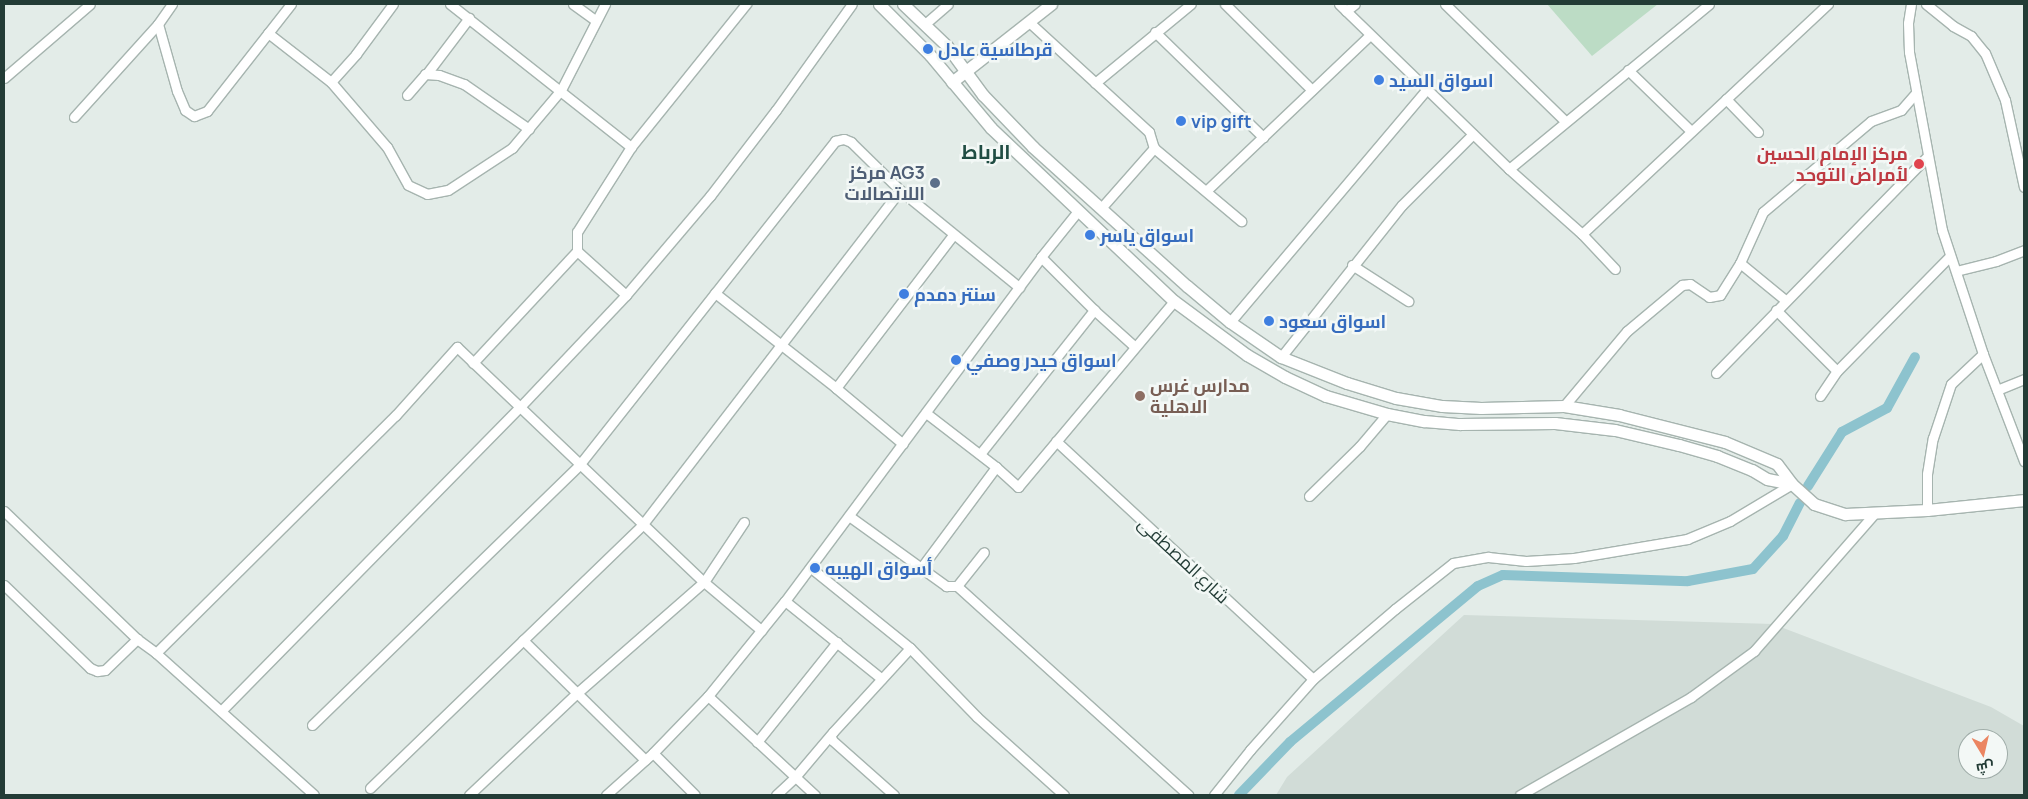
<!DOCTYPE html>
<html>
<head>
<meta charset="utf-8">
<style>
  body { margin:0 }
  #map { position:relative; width:2028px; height:799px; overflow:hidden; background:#e3ece8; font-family:Manrope,Cairo,sans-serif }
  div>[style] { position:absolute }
  .built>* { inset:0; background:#d1dcd7 }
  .green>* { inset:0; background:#bcdcc5 }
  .canal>* { height:10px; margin:-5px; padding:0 5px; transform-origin:5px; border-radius:5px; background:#8dc3ce }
  .roads { filter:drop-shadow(1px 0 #a6b4af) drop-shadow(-1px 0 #a6b4af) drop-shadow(0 1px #a6b4af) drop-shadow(0 -1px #a6b4af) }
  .street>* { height:9px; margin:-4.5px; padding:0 4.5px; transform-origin:4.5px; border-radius:4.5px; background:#fff }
  .secondary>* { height:11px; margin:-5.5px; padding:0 5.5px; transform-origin:5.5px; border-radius:5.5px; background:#fff }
  .dots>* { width:14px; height:14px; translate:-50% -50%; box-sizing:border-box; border:2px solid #f3f8f6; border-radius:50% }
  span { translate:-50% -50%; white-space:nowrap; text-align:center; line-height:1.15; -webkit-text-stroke:5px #f3f8f6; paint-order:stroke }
  .shop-label { font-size:18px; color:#366cbe; font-weight:700 }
  .left { translate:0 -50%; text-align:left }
  .health-label { font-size:18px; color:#be3a42; font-weight:700 }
  .right { translate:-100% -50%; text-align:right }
  .service-label { font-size:18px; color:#4e5e75; font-weight:700 }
  .education-label { font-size:18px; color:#785e54; font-weight:700 }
  .street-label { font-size:18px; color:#233c36 }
  .quarter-label { font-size:20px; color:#204d43; font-weight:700 }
  .frame { position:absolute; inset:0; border:5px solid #233c36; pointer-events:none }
  .north { position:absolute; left:1958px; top:729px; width:50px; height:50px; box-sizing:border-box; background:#f3f8f6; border:1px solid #a0ada9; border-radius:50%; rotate:171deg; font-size:14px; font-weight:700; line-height:20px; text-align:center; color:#233c36 }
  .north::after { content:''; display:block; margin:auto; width:18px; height:22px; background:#eb8561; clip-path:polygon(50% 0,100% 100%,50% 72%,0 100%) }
</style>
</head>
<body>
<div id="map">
  <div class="built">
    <i style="clip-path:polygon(evenodd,1464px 615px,1773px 624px,1991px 707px,2024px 726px,2024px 795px,1276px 795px,1287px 777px,1464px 615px,1968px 739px,1998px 739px,1998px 769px,1968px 769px,1968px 739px)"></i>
  </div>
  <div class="green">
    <i style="clip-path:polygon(1547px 4px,1658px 4px,1592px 56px)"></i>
  </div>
  <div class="canal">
    <i style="left:1808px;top:486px;width:64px;rotate:-57.8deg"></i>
    <i style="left:1842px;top:432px;width:51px;rotate:-28.1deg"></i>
    <i style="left:1887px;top:408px;width:58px;rotate:-61.2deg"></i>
    <i style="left:1239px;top:795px;width:74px;rotate:-46.1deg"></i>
    <i style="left:1290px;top:742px;width:244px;rotate:-39.7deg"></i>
    <i style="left:1478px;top:586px;width:27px;rotate:-24deg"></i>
    <i style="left:1503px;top:575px;width:185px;rotate:1.9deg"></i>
    <i style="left:1688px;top:581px;width:66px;rotate:-10.5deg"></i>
    <i style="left:1753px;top:569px;width:45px;rotate:-47.7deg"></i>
    <i style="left:1783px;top:536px;width:37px;rotate:-63deg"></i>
  </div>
  <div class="roads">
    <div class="street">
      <i style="left:172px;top:4px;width:24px;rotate:125deg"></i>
      <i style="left:158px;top:24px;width:70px;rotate:74.2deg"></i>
      <i style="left:177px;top:91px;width:21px;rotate:67deg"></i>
      <i style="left:185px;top:110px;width:11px;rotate:34deg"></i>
      <i style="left:194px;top:116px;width:14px;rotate:-21deg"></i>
      <i style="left:207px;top:111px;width:136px;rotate:-51.9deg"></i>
      <i style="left:450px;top:4px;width:231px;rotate:38.3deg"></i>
      <i style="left:573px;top:4px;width:27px;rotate:36deg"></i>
      <i style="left:1225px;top:4px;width:122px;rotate:44.7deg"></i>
      <i style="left:1339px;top:4px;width:237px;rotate:44.1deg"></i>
      <i style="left:1509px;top:169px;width:98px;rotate:41.7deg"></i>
      <i style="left:1582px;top:234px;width:48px;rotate:46.7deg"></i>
      <i style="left:1445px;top:4px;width:168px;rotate:44.3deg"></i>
      <i style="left:1911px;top:4px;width:19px;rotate:99deg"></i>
      <i style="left:1908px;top:23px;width:29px;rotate:88deg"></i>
      <i style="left:1909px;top:52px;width:181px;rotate:79.5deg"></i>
      <i style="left:1942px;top:230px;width:131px;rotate:71.7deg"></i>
      <i style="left:1983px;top:354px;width:115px;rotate:69deg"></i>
      <i style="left:1926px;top:4px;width:35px;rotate:39deg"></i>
      <i style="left:1953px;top:26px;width:21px;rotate:29deg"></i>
      <i style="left:1971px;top:36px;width:22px;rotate:51deg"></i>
      <i style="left:1985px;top:53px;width:51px;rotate:66.9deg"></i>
      <i style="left:2005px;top:100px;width:89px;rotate:77.7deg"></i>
      <i style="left:1346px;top:11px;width:11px;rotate:-38deg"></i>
      <i style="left:1029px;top:22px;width:163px;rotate:42.5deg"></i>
      <i style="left:1149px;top:132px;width:17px;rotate:73deg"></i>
      <i style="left:1154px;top:148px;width:114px;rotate:40deg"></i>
      <i style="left:925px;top:24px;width:30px;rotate:-41deg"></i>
      <i style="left:1155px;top:32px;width:151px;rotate:44.2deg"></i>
      <i style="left:268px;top:33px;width:80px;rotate:37.9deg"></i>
      <i style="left:331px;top:82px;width:86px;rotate:49.3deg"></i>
      <i style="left:387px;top:147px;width:43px;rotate:61.1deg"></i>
      <i style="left:408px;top:185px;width:21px;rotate:25deg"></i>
      <i style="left:427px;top:194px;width:21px;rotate:-11deg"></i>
      <i style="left:448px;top:190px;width:77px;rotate:-33.3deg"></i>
      <i style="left:512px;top:148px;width:76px;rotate:-49.8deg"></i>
      <i style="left:561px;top:90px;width:97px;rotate:-62.9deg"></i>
      <i style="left:1628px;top:70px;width:88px;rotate:44.1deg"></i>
      <i style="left:428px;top:72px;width:68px;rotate:-52.8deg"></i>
      <i style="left:4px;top:78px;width:113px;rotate:-40.7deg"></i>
      <i style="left:331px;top:82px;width:38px;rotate:-48deg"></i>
      <i style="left:356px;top:54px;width:62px;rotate:-53.5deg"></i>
      <i style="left:1095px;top:83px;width:124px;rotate:-39.5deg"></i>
      <i style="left:407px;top:95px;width:28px;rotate:-49deg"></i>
      <i style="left:425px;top:74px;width:14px;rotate:4deg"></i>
      <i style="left:439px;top:75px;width:27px;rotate:20deg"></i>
      <i style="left:464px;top:84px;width:79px;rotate:34.7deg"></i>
      <i style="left:1726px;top:99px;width:46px;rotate:45.9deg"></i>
      <i style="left:74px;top:117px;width:125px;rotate:-47.9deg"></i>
      <i style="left:1509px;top:169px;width:259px;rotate:-39.5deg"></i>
      <i style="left:1206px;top:191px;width:226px;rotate:-43.6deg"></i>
      <i style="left:1102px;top:207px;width:79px;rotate:-48.6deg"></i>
      <i style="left:1582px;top:234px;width:337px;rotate:-43.1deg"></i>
      <i style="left:1041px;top:257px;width:75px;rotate:45deg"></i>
      <i style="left:1094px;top:310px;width:54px;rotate:42deg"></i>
      <i style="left:1740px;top:263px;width:58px;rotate:39.4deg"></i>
      <i style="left:1352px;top:265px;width:67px;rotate:32.7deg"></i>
      <i style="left:1956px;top:271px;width:41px;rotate:-14deg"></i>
      <i style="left:1996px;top:261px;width:30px;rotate:-21deg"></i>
      <i style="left:715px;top:293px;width:154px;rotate:38.1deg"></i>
      <i style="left:836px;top:388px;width:87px;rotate:39.9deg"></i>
      <i style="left:626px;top:295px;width:66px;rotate:-138.1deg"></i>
      <i style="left:577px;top:251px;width:19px;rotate:-90deg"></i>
      <i style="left:577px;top:232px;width:101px;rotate:-57.6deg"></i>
      <i style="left:631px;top:147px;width:184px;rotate:-51.2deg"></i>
      <i style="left:1776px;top:310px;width:86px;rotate:45deg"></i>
      <i style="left:1230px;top:322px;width:305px;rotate:-49.8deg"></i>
      <i style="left:1281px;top:357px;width:194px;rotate:-51.5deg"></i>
      <i style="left:1402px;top:205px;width:100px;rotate:-45deg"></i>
      <i style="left:473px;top:363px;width:153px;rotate:-47.1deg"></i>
      <i style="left:1716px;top:373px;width:303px;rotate:-45.7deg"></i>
      <i style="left:836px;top:388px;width:193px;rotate:-52.6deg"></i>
      <i style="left:1997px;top:390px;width:29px;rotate:-22deg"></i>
      <i style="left:1820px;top:396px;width:30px;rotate:-56deg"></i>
      <i style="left:1837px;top:371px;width:161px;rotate:-45.5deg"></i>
      <i style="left:1564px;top:406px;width:98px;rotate:-50deg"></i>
      <i style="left:1627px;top:331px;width:72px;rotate:-39.9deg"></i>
      <i style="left:1682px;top:285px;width:8px;rotate:-7deg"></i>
      <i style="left:1690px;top:284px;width:23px;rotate:34deg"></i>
      <i style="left:1709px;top:297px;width:11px;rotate:-10deg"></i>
      <i style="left:1720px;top:295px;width:38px;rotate:-58deg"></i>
      <i style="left:1740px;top:263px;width:56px;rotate:-65.7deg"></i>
      <i style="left:1763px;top:212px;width:141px;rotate:-40.1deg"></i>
      <i style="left:1871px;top:121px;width:32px;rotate:-20deg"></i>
      <i style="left:1901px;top:110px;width:23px;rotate:-49deg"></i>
      <i style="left:926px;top:413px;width:88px;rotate:37.6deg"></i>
      <i style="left:996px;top:467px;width:30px;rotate:42deg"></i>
      <i style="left:1018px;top:487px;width:243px;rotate:-50deg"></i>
      <i style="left:1056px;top:441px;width:350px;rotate:42.8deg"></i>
      <i style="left:980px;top:454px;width:184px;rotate:-51.6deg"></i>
      <i style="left:1309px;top:496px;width:71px;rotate:-44.4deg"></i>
      <i style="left:1360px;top:446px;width:42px;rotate:-49.8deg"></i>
      <i style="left:1927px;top:510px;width:36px;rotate:-90deg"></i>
      <i style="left:1927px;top:474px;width:36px;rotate:-81deg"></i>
      <i style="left:1933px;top:438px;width:57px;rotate:-71.6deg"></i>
      <i style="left:1951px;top:384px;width:44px;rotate:-43.2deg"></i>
      <i style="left:4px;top:511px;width:185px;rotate:43.9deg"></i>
      <i style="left:137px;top:639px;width:24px;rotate:36deg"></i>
      <i style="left:156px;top:653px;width:212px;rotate:41.9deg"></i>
      <i style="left:849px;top:516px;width:120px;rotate:35.8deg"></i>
      <i style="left:946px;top:586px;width:11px"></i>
      <i style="left:957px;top:586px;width:43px;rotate:-51.5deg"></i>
      <i style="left:811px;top:568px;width:127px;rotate:38.9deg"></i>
      <i style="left:910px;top:648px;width:96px;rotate:45.8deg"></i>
      <i style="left:977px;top:717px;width:117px;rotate:41.9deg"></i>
      <i style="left:921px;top:568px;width:126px;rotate:-53.4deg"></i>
      <i style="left:4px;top:585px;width:120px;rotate:44deg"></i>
      <i style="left:90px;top:668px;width:8px;rotate:23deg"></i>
      <i style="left:97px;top:671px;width:8px;rotate:-7deg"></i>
      <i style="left:105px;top:670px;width:45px;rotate:-44.1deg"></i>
      <i style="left:957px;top:586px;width:312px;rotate:42.1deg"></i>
      <i style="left:785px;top:601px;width:124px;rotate:38.8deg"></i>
      <i style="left:523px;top:640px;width:171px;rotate:44.5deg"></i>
      <i style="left:156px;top:653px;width:337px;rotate:-44.8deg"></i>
      <i style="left:395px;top:416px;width:93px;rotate:-48.1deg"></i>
      <i style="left:457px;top:347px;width:341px;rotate:43.6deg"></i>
      <i style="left:704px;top:582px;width:75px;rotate:40.1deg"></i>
      <i style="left:708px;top:696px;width:146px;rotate:42.8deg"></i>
      <i style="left:221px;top:711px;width:426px;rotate:-45.5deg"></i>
      <i style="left:520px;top:407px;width:154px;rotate:-46.6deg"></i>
      <i style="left:626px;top:295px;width:130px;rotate:-49.7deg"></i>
      <i style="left:710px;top:196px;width:108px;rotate:-52.5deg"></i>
      <i style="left:776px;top:110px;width:130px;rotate:-54.4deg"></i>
      <i style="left:312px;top:725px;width:374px;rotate:-44.2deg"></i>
      <i style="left:580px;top:464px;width:412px;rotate:-51.7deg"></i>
      <i style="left:835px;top:141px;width:9px;rotate:-13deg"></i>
      <i style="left:844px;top:139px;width:8px;rotate:23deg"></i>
      <i style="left:851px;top:142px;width:69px;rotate:44.4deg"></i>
      <i style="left:900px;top:190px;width:154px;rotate:39.2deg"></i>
      <i style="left:831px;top:736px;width:4px;rotate:76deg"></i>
      <i style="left:832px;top:740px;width:83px;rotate:41.6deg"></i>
      <i style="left:757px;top:742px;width:128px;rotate:-51.3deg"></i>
      <i style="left:653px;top:753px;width:59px;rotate:45deg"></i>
      <i style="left:370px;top:788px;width:380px;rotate:-44deg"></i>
      <i style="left:643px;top:524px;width:421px;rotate:-52.4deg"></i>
      <i style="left:469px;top:795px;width:149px;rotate:-43.4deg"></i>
      <i style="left:577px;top:693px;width:169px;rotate:-41.2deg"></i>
      <i style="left:704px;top:582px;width:72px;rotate:-56.3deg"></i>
      <i style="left:606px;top:795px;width:63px;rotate:-41.8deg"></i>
      <i style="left:653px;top:753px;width:79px;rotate:-46deg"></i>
      <i style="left:708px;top:696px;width:122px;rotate:-51deg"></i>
      <i style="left:785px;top:601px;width:429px;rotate:-53.3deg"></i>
      <i style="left:1041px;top:257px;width:59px;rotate:-51.2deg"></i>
      <i style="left:776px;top:795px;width:26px;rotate:-43deg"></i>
      <i style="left:795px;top:777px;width:59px;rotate:-49.8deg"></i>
      <i style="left:833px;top:732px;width:114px;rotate:-47.5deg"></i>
      <i style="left:1214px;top:795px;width:58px;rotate:-51.3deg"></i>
      <i style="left:1250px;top:750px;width:95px;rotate:-48.4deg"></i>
      <i style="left:1313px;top:679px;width:108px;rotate:-40.5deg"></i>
      <i style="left:1395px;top:609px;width:74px;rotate:-38.4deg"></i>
      <i style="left:1453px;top:563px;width:36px;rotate:-10deg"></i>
      <i style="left:1488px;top:557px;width:38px;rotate:6deg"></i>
      <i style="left:1526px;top:561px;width:48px;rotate:-3.6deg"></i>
      <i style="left:1574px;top:558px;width:115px;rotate:-9.5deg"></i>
      <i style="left:1687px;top:539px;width:47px;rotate:-22.7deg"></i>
      <i style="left:1730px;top:521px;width:72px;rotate:-30.8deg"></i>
      <i style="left:1520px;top:795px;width:197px;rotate:-29.8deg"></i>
      <i style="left:1691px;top:697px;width:78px;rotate:-36.1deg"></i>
      <i style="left:1754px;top:651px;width:182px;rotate:-48.8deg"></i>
    </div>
    <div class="secondary">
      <i style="left:879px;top:4px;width:72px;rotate:45deg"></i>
      <i style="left:930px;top:55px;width:95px;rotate:50.1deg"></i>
      <i style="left:991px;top:128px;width:252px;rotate:43.4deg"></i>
      <i style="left:1174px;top:301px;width:91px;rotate:36.5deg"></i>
      <i style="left:1247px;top:355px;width:44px;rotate:30.1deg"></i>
      <i style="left:1285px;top:377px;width:45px;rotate:24.9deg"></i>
      <i style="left:1326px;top:396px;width:64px;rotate:16.4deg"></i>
      <i style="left:1387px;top:414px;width:38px;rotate:11deg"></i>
      <i style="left:1424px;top:421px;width:36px;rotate:5deg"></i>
      <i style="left:1460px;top:424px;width:95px;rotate:-0.6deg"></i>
      <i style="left:1555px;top:423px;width:60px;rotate:6.7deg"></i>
      <i style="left:1615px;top:430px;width:66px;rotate:13.2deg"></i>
      <i style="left:1679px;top:445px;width:40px;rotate:16deg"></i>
      <i style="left:1717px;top:456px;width:38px;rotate:22deg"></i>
      <i style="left:1752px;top:470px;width:17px;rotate:31deg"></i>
      <i style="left:1767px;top:479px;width:25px;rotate:11deg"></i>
      <i style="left:903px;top:4px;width:61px;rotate:43.7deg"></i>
      <i style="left:947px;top:46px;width:61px;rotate:53.7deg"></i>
      <i style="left:983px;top:95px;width:72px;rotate:46.1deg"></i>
      <i style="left:1033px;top:147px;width:207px;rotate:42.1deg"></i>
      <i style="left:1187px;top:286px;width:56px;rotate:39.9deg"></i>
      <i style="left:1230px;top:322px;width:62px;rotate:34.5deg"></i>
      <i style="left:1281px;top:357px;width:71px;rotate:21.5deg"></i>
      <i style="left:1347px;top:383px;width:51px;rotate:17deg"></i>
      <i style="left:1396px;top:398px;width:47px;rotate:9.9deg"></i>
      <i style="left:1442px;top:406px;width:39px;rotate:3deg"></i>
      <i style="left:1481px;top:408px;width:83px;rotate:-1.4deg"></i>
      <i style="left:1564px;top:406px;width:56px;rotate:9.3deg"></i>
      <i style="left:1619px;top:415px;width:109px;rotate:14.3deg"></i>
      <i style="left:1725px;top:442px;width:56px;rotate:22.9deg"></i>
      <i style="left:1777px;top:464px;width:25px;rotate:53deg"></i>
      <i style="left:1792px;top:484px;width:30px;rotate:42deg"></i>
      <i style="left:1814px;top:504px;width:33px;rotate:18deg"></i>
      <i style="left:1845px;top:514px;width:82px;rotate:-2.8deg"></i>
      <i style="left:1927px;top:510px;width:98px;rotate:-5.9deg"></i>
      <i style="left:952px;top:82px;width:126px;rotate:-38.2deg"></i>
    </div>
  </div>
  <div class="dots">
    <i style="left:928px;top:49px;background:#3f7fe0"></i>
    <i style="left:1379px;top:80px;background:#3f7fe0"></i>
    <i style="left:1181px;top:121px;background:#3f7fe0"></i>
    <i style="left:1919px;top:164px;background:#e0444e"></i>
    <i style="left:935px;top:183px;background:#5c6f8a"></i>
    <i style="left:1090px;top:235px;background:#3f7fe0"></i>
    <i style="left:904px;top:294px;background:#3f7fe0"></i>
    <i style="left:1269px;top:321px;background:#3f7fe0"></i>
    <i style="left:956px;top:360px;background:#3f7fe0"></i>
    <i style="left:1140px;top:396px;background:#8d6e63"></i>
    <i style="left:815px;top:568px;background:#3f7fe0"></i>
  </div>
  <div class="shop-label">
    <span class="left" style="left:938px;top:49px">قرطاسية عادل</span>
    <span class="left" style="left:1389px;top:80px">اسواق السيد</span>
    <span class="left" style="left:1191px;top:121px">vip gift</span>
    <span class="left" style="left:1100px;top:235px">اسواق ياسر</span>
    <span class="left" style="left:914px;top:294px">سنتر دمدم</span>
    <span class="left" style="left:1279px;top:321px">اسواق سعود</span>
    <span class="left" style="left:966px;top:360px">اسواق حيدر وصفي</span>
    <span class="left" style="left:825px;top:568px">أسواق الهيبه</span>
  </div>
  <div class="health-label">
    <span class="right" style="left:1908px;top:164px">مركز الإمام الحسين<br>لأمراض التوحد</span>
  </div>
  <div class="service-label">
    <span class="right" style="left:925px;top:183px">مركز AG3<br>اللاتصالات</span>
  </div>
  <div class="education-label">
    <span class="left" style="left:1150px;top:396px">مدارس غرس<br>الاهلية</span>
  </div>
  <div class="street-label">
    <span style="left:1184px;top:560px;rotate:43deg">شارع المصطفى</span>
  </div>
  <div class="quarter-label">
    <span style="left:986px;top:151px">الرباط</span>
  </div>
  <div class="frame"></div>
  <div class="north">ش</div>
</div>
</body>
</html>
